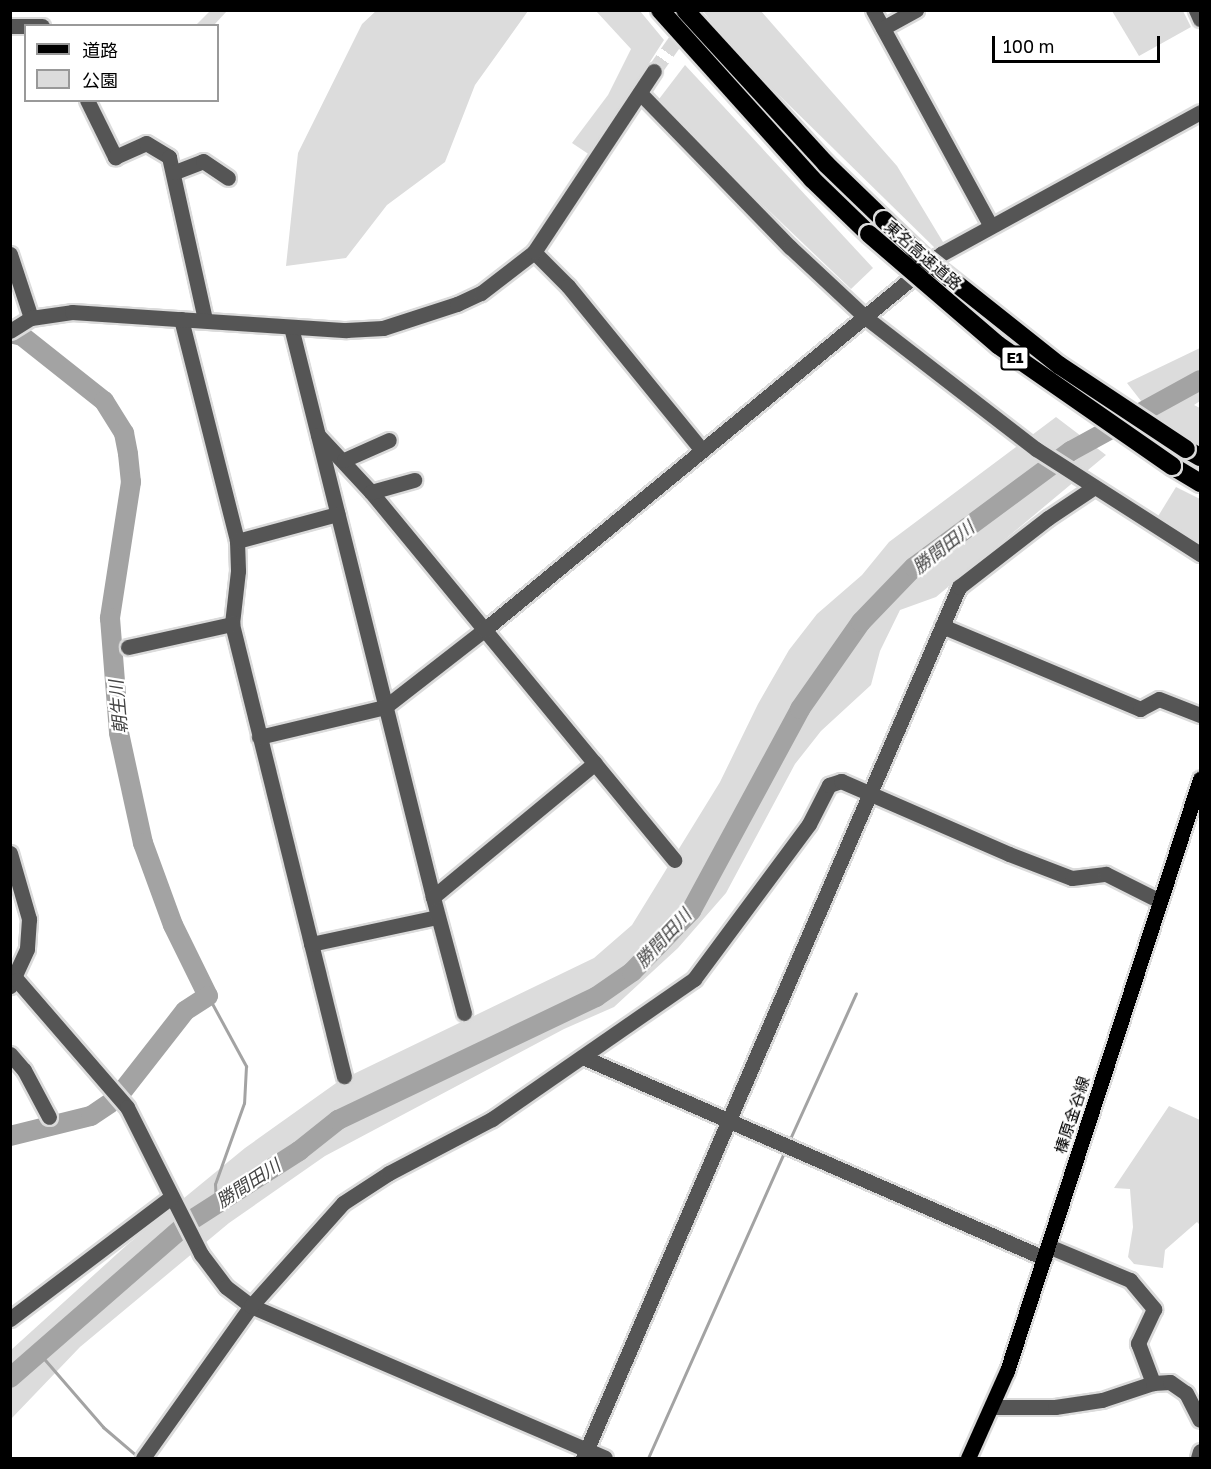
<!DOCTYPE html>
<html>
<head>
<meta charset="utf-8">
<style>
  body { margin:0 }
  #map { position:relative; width:1211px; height:1469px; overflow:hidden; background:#fff; font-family:"Golos Text","Noto Sans JP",sans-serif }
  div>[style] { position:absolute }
  .green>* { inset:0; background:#dcdcdc }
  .stream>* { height:3px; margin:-1.5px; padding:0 1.5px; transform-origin:1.5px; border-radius:1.5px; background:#a3a3a3 }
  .river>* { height:20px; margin:-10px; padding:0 10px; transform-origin:10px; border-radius:10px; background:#a3a3a3 }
  .minor-tunnel>* { height:15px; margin-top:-7.5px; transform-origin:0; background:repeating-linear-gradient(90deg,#d9d9d9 0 15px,transparent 0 23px) }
  .roads { filter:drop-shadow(2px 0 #dbdbdb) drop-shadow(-2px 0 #dbdbdb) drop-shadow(0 2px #dbdbdb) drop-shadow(0 -2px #dbdbdb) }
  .minor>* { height:15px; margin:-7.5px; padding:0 7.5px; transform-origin:7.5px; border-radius:7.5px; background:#555 }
  .major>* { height:15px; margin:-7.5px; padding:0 7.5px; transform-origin:7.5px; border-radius:7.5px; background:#000 }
  .highway>* { height:18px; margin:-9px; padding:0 9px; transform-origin:9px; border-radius:9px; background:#000 }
  .bridges { filter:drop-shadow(2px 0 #dbdbdb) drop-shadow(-2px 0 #dbdbdb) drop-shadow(0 2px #dbdbdb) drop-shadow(0 -2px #dbdbdb) }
  .highway-bridge>* { height:18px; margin:-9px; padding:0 9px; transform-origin:9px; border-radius:9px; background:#000 }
  span { translate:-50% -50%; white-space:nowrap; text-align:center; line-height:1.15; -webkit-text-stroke:4.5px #fff; paint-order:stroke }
  .shield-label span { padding:2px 4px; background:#fff; border:2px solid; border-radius:4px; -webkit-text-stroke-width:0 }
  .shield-label { font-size:15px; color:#000; font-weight:700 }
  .street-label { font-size:16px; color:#000 }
  .water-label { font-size:18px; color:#444; font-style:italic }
  .frame { position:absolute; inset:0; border:12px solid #000; pointer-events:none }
  .legend { position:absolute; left:24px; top:24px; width:195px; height:78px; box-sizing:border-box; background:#fff; border:2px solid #999; margin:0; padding:8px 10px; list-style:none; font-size:18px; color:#000 }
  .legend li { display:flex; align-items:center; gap:12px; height:30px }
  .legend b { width:30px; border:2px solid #999 }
  .scale { position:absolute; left:992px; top:36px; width:168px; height:27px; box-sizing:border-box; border:3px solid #000; border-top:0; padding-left:8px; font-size:18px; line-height:21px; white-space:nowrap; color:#000; -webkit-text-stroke:4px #fff; paint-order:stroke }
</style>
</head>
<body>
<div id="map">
  <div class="green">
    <i style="clip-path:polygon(377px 10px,528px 11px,475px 85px,445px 162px,387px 205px,346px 258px,286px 266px,298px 153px,362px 24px)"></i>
    <i style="clip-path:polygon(210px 11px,227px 11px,214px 25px,196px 25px)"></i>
    <i style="clip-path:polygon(596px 11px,640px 11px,664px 40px,590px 155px,572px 143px,608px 95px,631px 49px)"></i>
    <i style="clip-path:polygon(703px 11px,761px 11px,897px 166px,946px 247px,937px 250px,734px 51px)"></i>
    <i style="clip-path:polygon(1112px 11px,1183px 11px,1191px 27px,1139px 56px)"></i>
    <i style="clip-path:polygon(685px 65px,873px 268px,851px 289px,656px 103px)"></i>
    <i style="clip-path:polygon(1200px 348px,1200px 401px,1194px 405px,1200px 408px,1200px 448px,1159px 424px,1127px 383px)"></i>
    <i style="clip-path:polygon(1056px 417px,1106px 455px,936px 597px,900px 610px,880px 651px,871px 685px,821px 731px,795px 764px,726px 893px,678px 948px,614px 1007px,564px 1029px,325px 1156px,229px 1223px,80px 1347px,11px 1419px,11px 1350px,128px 1244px,245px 1148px,339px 1081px,594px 958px,632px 925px,720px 782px,758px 704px,789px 650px,817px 614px,862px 575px,889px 542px)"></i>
    <i style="clip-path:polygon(1176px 487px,1200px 499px,1200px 544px,1157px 518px)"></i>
    <i style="clip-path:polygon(1169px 1106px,1200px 1120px,1200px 1225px,1197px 1222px,1165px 1250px,1163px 1268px,1134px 1264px,1128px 1257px,1133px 1227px,1130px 1189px,1114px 1188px)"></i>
  </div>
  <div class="stream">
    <i style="left:208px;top:996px;width:80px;rotate:61.5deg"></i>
    <i style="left:246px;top:1066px;width:37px;rotate:93deg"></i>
    <i style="left:244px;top:1103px;width:86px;rotate:109.7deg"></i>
    <i style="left:215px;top:1184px;width:19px;rotate:87deg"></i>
    <i style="left:789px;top:1141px;width:162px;rotate:-65.6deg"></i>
    <i style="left:39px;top:1353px;width:98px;rotate:49.1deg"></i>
    <i style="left:103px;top:1427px;width:46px;rotate:40.6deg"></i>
    <i style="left:648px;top:1458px;width:337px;rotate:-66deg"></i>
  </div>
  <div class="river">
    <i style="left:10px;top:333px;width:12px;rotate:14deg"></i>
    <i style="left:22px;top:336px;width:105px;rotate:38.4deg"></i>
    <i style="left:104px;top:401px;width:38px;rotate:58deg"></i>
    <i style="left:124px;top:433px;width:21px;rotate:79deg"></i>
    <i style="left:128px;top:454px;width:28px;rotate:84deg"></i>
    <i style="left:131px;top:482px;width:138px;rotate:98.8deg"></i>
    <i style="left:110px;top:618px;width:115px;rotate:85.5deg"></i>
    <i style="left:119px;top:733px;width:113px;rotate:77.7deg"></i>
    <i style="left:143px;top:843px;width:87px;rotate:69.9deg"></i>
    <i style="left:173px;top:925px;width:79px;rotate:63.8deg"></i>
    <i style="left:208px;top:996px;width:27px;rotate:147deg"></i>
    <i style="left:185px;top:1011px;width:99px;rotate:128deg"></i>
    <i style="left:10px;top:1136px;width:83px;rotate:-13.9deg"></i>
    <i style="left:91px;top:1116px;width:23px;rotate:-34deg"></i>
    <i style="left:10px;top:1378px;width:239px;rotate:-41.1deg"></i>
    <i style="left:190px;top:1221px;width:130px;rotate:-32.7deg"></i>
    <i style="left:299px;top:1151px;width:50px;rotate:-38.5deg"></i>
    <i style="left:338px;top:1120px;width:286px;rotate:-25.5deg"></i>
    <i style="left:596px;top:997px;width:44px;rotate:-34.8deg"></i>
    <i style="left:632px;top:972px;width:85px;rotate:-46deg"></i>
    <i style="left:691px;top:911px;width:230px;rotate:-61.6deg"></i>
    <i style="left:800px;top:709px;width:106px;rotate:-55deg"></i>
    <i style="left:861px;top:622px;width:76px;rotate:-46.1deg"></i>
    <i style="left:914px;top:567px;width:195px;rotate:-36.5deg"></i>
    <i style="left:1071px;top:451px;width:147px;rotate:-28.8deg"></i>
  </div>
  <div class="minor-tunnel">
    <i style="left:654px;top:71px;width:75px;rotate:-54.8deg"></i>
  </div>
  <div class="roads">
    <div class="minor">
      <i style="left:873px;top:10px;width:246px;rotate:61.4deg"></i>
      <i style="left:1196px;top:10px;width:10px;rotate:66deg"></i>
      <i style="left:10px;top:26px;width:32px"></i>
      <i style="left:883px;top:28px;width:38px;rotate:-29deg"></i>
      <i style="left:640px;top:93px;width:215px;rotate:45.8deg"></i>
      <i style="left:790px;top:247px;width:103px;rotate:43deg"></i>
      <i style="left:865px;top:317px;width:216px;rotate:37.7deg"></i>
      <i style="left:1036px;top:449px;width:195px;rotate:32.6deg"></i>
      <i style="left:87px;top:100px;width:64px;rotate:63.8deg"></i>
      <i style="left:115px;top:157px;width:34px;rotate:-24deg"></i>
      <i style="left:146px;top:143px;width:27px;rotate:31deg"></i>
      <i style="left:169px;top:157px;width:167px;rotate:77.5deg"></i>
      <i style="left:175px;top:172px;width:30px;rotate:-21deg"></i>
      <i style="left:203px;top:161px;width:30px;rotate:34deg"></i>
      <i style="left:534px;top:252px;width:48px;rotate:45deg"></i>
      <i style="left:568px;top:286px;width:210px;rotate:50.8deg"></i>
      <i style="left:10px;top:254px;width:67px;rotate:71.8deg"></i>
      <i style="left:181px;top:319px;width:229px;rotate:75.8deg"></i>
      <i style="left:237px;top:541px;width:30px;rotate:88deg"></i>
      <i style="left:238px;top:571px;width:53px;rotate:96.5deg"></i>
      <i style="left:232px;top:624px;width:466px;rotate:76.1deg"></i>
      <i style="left:291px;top:327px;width:587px;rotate:76.01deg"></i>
      <i style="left:10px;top:331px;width:25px;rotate:-32deg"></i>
      <i style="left:31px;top:318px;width:41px;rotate:-8.3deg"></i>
      <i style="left:72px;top:312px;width:275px;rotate:3.8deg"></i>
      <i style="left:346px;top:330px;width:37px;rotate:-3deg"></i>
      <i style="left:383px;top:328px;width:78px;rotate:-18deg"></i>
      <i style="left:457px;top:304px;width:26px;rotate:-25deg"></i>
      <i style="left:481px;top:293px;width:67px;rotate:-37.7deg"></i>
      <i style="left:534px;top:252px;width:217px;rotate:-56.5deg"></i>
      <i style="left:318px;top:435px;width:78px;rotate:47.1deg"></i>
      <i style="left:371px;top:492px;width:477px;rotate:50.5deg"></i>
      <i style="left:344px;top:460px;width:49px;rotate:-24deg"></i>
      <i style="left:371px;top:492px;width:45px;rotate:-15.6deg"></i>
      <i style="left:237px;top:541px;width:104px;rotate:-15.1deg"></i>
      <i style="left:942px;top:626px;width:215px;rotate:22.7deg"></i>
      <i style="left:1140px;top:709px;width:21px;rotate:-28deg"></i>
      <i style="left:1159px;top:699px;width:44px;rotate:21.3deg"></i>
      <i style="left:128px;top:647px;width:107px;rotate:-12.5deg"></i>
      <i style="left:259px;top:737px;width:130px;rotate:-13.4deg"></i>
      <i style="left:385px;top:707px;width:125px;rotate:-37.9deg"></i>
      <i style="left:484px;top:630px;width:592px;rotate:-39.45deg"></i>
      <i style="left:941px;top:254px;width:295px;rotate:-28.7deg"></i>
      <i style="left:10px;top:853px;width:69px;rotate:73.9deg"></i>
      <i style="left:29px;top:919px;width:30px;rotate:94deg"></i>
      <i style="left:27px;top:949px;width:41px;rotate:114.7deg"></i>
      <i style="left:311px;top:944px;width:129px;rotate:-12.1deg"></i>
      <i style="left:17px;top:980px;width:168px;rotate:49.1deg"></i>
      <i style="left:127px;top:1107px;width:165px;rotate:63.3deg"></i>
      <i style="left:201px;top:1254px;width:41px;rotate:52.9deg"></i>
      <i style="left:226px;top:1287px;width:31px;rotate:37deg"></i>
      <i style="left:251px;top:1306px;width:385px;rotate:23.2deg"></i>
      <i style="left:464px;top:1013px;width:120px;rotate:-105deg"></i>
      <i style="left:433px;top:897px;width:210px;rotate:-39.6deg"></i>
      <i style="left:10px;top:1054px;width:21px;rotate:49deg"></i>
      <i style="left:24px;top:1070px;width:53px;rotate:62deg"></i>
      <i style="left:585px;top:1058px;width:501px;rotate:23.54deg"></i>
      <i style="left:1048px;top:1246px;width:89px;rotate:22.5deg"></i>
      <i style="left:1130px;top:1280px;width:38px;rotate:50deg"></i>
      <i style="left:1154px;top:1309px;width:38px;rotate:115deg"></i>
      <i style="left:1138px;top:1343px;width:43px;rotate:69.4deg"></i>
      <i style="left:10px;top:1319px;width:201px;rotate:-37.1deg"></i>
      <i style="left:992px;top:1407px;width:63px"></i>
      <i style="left:1055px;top:1407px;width:48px;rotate:-8.5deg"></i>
      <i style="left:1102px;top:1400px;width:54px;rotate:-18.4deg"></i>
      <i style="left:1153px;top:1383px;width:17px;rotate:-3deg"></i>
      <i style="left:1170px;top:1382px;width:19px;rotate:35deg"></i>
      <i style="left:1186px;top:1393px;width:30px;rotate:63deg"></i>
      <i style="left:143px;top:1458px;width:186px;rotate:-54.6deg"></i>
      <i style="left:251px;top:1306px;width:138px;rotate:-48.2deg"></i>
      <i style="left:343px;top:1203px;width:55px;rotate:-33.1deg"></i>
      <i style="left:389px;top:1173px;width:116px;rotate:-27.7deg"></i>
      <i style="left:492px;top:1119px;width:246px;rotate:-34.7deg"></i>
      <i style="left:694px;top:979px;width:193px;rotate:-53.4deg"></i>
      <i style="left:809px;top:824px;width:44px;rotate:-62.9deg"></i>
      <i style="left:829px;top:785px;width:13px;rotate:-18deg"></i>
      <i style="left:841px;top:781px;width:183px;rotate:23.5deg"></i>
      <i style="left:1009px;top:854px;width:67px;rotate:20.9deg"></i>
      <i style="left:1072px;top:878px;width:34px;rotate:-7deg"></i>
      <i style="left:1106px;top:874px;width:60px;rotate:26.6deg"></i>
      <i style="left:583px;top:1458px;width:949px;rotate:-66.65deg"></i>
      <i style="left:959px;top:587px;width:113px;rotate:-37.8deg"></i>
      <i style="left:1048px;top:518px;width:54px;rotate:-33.7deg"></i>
      <i style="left:1198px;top:1458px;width:7px;rotate:-74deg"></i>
    </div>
    <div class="major">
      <i style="left:968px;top:1458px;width:95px;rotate:-65.9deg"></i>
      <i style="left:1007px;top:1371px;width:623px;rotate:-71.94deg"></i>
    </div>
    <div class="highway">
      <i style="left:660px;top:10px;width:227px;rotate:48deg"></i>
      <i style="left:812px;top:179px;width:79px;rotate:44deg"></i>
      <i style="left:685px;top:10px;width:209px;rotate:47.5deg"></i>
      <i style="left:826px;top:164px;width:81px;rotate:44deg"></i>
      <i style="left:1186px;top:449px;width:16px;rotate:30deg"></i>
      <i style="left:1172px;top:466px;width:33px;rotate:31deg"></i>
    </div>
  </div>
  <div class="bridges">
    <div class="highway-bridge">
      <i style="left:884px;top:220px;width:54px;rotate:43.5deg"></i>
      <i style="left:923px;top:257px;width:174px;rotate:38.5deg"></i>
      <i style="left:1059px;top:365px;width:152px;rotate:33.5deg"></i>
      <i style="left:869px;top:234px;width:170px;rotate:40.7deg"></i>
      <i style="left:998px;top:345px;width:212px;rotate:34.8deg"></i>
    </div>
  </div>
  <div class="shield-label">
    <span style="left:1015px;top:358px">E1</span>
  </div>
  <div class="street-label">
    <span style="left:923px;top:255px;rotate:41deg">東名高速道路</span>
    <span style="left:1072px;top:1115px;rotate:-72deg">榛原金谷線</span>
  </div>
  <div class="water-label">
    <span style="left:943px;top:547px;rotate:-38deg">勝間田川</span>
    <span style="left:118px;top:707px;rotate:-95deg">朝生川</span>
    <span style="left:663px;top:938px;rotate:-47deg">勝間田川</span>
    <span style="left:248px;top:1183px;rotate:-33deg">勝間田川</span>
  </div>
  <div class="frame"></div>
  <ul class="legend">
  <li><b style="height:8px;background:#000"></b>道路</li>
  <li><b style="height:16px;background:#dcdcdc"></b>公園</li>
  </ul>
  <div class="scale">100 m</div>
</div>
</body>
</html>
